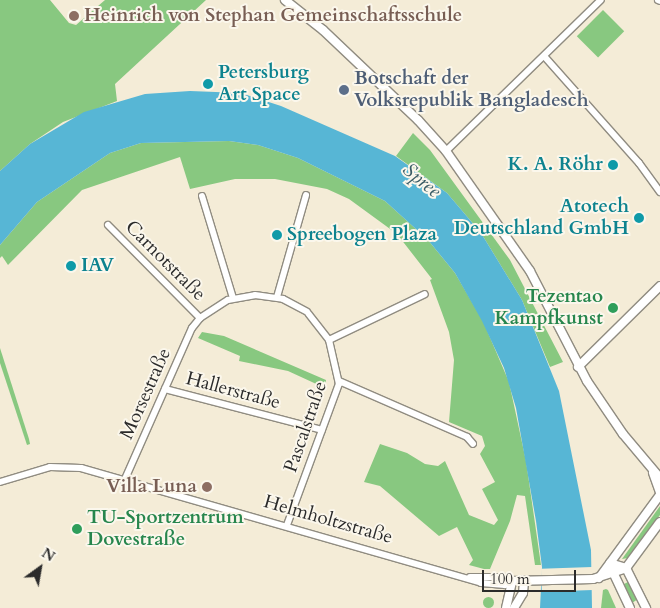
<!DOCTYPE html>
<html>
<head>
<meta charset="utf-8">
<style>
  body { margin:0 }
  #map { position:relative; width:660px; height:608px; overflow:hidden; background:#f4ecd7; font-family:Cardo,serif }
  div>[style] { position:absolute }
  .green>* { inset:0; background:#88c880; transform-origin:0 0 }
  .round { border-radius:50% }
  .water>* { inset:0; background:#57b6d5 }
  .pier>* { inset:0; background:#f4ecd7; transform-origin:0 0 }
  .roads { filter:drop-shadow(1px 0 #908c81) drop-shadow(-1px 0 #908c81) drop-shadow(0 1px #908c81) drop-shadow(0 -1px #908c81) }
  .minor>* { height:6px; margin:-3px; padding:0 3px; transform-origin:3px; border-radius:3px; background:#fff }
  .major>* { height:8px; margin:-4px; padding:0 4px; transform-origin:4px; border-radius:4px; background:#fff }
  .dots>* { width:14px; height:14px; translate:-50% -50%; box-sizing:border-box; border:2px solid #fbf7ec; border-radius:50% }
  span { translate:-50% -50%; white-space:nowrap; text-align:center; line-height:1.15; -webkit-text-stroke:4px #fbf7ec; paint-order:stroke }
  .education-label { font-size:19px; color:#785e54; font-weight:700 }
  .left { translate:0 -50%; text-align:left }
  .right { translate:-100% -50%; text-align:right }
  .culture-label { font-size:19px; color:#0d838f; font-weight:700 }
  .service-label { font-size:19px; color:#4e5e75; font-weight:700 }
  .street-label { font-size:19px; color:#2b2b2b }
  .leisure-label { font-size:19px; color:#27864d; font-weight:700 }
  .water-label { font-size:20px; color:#3a5c66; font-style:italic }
  .north { position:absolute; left:15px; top:543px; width:50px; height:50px; -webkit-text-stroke:4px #fbf7ec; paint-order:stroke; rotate:32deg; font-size:14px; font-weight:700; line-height:20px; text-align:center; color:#2b2b2b }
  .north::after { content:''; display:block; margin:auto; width:18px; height:22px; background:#2b2b2b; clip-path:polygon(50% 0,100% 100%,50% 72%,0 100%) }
  .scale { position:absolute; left:482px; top:570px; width:94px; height:22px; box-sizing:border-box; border:2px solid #2b2b2b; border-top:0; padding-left:6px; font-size:15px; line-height:18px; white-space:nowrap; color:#2b2b2b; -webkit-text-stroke:4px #fbf7ec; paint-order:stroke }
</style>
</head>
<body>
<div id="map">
  <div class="green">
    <i style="clip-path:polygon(0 0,50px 0,69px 23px,76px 25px,105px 0,206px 0,115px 84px,117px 101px,63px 122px,30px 144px,0 171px)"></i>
    <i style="left:603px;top:10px;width:30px;height:37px;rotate:45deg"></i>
    <i style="clip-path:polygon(413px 133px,430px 150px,510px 260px,563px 362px,550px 367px,522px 300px,481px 233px,447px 193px,396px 156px)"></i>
    <i style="clip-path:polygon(229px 141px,258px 145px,298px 158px,385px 201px,428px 240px,455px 273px,483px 321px,509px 382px,526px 461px,541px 565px,535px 565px,525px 496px,517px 495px,510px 521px,490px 569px,484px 569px,469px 565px,473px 560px,457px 527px,439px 536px,380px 486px,364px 482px,380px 444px,407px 453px,425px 464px,438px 466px,445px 461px,469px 515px,494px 525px,498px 520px,482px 489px,495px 482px,480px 454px,485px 446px,482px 436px,449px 422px,454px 360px,449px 332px,430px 280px,432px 279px,397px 234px,349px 199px,327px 189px,275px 179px,235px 179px,190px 189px,180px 157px,82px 190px,8px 265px,2px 256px,0 258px,0 245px,37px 202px,110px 153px,141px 143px)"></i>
    <i style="clip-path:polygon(202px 332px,224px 336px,326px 380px,325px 388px,288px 371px,239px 361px,240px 356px,198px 338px)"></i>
    <i style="clip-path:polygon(0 348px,29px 439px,30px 444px,27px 445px,0 363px)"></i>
    <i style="clip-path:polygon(660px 506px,660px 515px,628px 558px,622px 559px)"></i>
    <i style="clip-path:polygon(630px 581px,638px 599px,632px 603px,622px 585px)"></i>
    <i style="clip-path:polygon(606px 589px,608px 590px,616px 608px,601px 608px,603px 590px)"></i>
    <i class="round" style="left:482.5px;top:596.5px;width:11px;height:11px"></i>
  </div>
  <div class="water">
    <i style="clip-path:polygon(190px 91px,241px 93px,281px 106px,395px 156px,447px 193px,481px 233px,522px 300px,559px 391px,591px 550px,592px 608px,540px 608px,542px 567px,536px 521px,516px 408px,504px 368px,482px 321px,455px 273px,428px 240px,385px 201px,298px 158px,258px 145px,229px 141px,141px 143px,110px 153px,37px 202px,0 245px,0 171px,30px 144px,84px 112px,145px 94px)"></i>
  </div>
  <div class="pier">
    <i style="left:592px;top:567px;width:23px;height:51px;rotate:88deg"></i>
  </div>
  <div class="roads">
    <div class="minor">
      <i style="left:658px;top:0;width:2px;rotate:27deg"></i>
      <i style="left:544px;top:56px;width:143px;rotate:48.4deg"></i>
      <i style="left:639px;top:163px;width:36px;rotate:54deg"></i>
      <i style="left:446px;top:151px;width:216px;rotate:-44.3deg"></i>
      <i style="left:202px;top:196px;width:107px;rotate:73.1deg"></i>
      <i style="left:108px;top:225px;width:131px;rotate:45.3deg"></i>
      <i style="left:277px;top:297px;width:106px;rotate:-74.1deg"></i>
      <i style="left:329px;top:340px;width:106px;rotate:-25.6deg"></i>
      <i style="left:339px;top:381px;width:140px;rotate:23.6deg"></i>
      <i style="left:467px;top:437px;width:9px;rotate:49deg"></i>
      <i style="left:165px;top:389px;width:162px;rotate:14.6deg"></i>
      <i style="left:125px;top:479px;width:165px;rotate:-66.1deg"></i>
      <i style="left:192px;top:328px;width:13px;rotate:-51deg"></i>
      <i style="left:200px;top:318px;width:33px;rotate:-33deg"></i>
      <i style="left:228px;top:300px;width:27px;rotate:-10deg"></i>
      <i style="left:255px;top:295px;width:28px;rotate:8deg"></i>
      <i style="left:283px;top:299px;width:27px;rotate:28deg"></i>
      <i style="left:0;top:482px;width:52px;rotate:-16.7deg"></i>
      <i style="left:50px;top:467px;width:31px;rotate:2deg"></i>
      <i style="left:81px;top:468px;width:416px;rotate:16deg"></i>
      <i style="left:481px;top:583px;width:24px;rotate:5deg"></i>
      <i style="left:505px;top:585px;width:8px;rotate:-30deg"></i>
      <i style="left:287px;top:525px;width:150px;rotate:-69.8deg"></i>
      <i style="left:339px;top:384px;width:45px;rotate:-102.8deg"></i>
      <i style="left:329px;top:340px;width:33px;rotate:-128deg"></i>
      <i style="left:470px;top:577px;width:34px"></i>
      <i style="left:504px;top:577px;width:9px;rotate:27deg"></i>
    </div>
    <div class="major">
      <i style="left:285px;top:0;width:48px;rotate:38.3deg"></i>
      <i style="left:323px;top:30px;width:131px;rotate:43.5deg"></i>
      <i style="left:418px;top:120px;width:42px;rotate:47.9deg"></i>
      <i style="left:446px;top:151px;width:146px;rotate:55deg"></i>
      <i style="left:530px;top:271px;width:124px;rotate:62.6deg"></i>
      <i style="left:587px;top:381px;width:64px;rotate:55.8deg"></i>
      <i style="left:623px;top:434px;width:57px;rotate:49.9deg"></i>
      <i style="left:578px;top:367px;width:115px;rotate:-44.6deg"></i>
      <i style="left:653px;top:473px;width:20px;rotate:70deg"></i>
      <i style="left:610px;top:563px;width:17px;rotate:17deg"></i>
      <i style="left:626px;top:568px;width:45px;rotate:63.4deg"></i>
      <i style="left:612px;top:570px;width:42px;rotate:64.7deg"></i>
      <i style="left:599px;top:578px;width:103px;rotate:-53.7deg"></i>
      <i style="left:506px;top:608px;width:28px;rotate:-77deg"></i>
      <i style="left:512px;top:581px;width:81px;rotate:-1.4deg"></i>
      <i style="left:593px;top:579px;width:35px;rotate:-18deg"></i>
      <i style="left:626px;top:568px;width:57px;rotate:-53.5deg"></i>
      <i style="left:514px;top:608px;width:17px;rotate:-59deg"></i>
      <i style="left:523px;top:593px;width:12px;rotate:-85deg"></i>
    </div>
  </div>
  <div class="dots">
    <i style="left:74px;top:16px;background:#8d6e63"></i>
    <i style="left:208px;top:84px;background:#0f9aa8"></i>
    <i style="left:344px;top:90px;background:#5c6f8a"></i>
    <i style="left:613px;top:165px;background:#0f9aa8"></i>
    <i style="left:639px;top:218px;background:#0f9aa8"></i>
    <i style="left:277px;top:235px;background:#0f9aa8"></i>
    <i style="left:71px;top:266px;background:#0f9aa8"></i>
    <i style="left:613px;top:308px;background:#2e9e5b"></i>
    <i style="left:207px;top:487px;background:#8d6e63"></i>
    <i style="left:77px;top:529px;background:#2e9e5b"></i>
  </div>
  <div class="education-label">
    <span class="left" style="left:84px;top:16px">Heinrich von Stephan Gemeinschaftsschule</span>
    <span class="right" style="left:197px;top:487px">Villa Luna</span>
  </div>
  <div class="culture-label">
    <span class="left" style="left:218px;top:84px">Petersburg<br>Art Space</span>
    <span class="right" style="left:603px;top:165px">K. A. Röhr</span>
    <span class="right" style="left:629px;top:218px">Atotech<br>Deutschland GmbH</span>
    <span class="left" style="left:287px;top:235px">Spreebogen Plaza</span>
    <span class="left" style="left:81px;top:266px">IAV</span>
  </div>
  <div class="service-label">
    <span class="left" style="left:354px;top:90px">Botschaft der<br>Volksrepublik Bangladesch</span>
  </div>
  <div class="street-label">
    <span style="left:165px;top:261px;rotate:45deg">Carnotstraße</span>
    <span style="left:233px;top:391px;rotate:15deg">Hallerstraße</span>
    <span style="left:146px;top:394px;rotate:-66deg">Morsestraße</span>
    <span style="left:306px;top:427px;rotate:-71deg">Pascalstraße</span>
    <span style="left:328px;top:520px;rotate:16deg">Helmholtzstraße</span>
  </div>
  <div class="leisure-label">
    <span class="right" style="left:603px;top:308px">Tezentao<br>Kampfkunst</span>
    <span class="left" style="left:87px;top:529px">TU-Sportzentrum<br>Dovestraße</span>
  </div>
  <div class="water-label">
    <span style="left:422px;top:180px;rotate:39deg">Spree</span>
  </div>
  <div class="north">N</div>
  <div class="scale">100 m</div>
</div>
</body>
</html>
